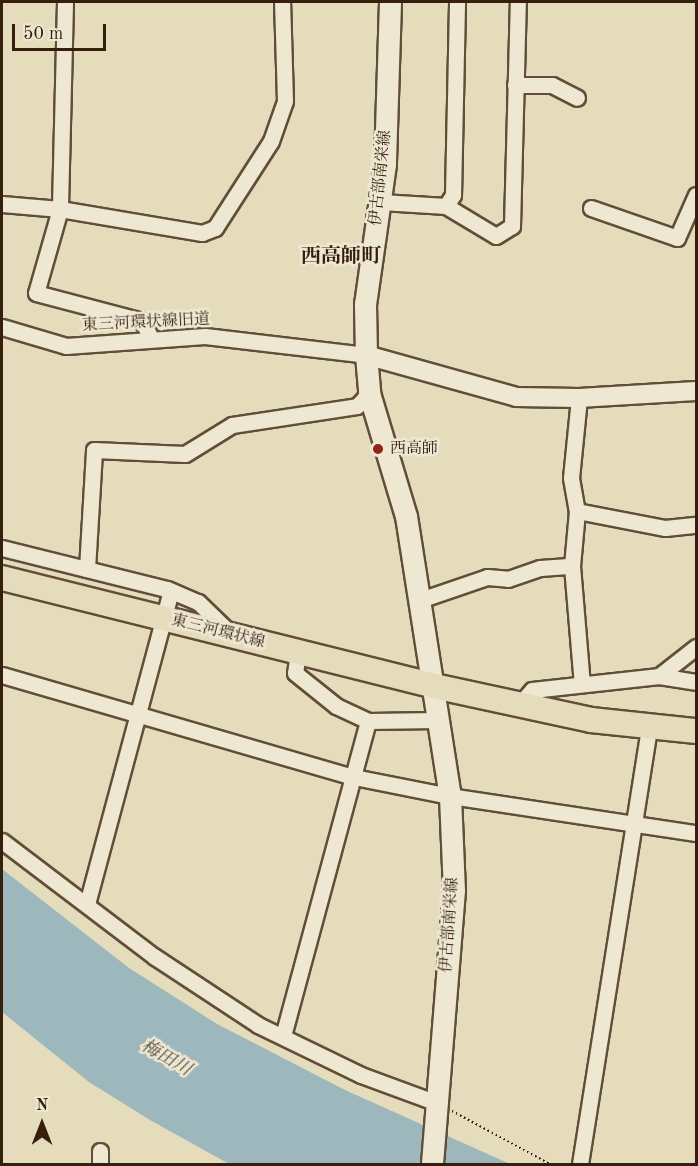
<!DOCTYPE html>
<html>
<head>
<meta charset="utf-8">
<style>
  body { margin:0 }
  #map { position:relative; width:698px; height:1166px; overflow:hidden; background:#e5dcbb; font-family:"Old Standard TT","Noto Serif JP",serif }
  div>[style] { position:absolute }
  .water>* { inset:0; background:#9cb8bc }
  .path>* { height:2px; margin-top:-1px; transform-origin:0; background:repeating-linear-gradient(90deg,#361f0d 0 1.5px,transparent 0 4.5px) }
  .roads { filter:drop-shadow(2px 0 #624e38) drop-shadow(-2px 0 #624e38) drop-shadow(0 2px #624e38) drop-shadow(0 -2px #624e38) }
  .minor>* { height:15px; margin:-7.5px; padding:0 7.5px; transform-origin:7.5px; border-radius:7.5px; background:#eee8d3 }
  .tertiary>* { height:18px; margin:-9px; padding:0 9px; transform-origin:9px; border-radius:9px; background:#eee8d3 }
  .secondary>* { height:21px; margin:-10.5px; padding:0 10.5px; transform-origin:10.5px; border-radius:10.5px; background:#eee8d3 }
  .primary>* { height:24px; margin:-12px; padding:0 12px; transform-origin:12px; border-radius:12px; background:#e5dcbb }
  .dots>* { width:16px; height:16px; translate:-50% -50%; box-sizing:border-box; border:3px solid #eee8d3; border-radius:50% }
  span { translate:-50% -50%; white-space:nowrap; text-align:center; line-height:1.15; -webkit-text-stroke:5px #eee8d3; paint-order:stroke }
  .street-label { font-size:16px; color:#361f0d }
  .poi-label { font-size:16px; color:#361f0d }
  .left { translate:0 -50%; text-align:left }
  .water-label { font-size:18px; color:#554d42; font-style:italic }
  .quarter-label { font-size:20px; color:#361f0d; font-weight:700 }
  .frame { position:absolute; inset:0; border:3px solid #361f0d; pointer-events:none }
  .north { position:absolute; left:12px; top:1094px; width:60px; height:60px; -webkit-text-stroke:4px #eee8d3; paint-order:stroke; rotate:0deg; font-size:16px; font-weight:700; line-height:24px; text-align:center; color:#361f0d }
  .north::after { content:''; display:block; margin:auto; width:21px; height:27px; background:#361f0d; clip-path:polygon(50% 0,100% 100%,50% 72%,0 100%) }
  .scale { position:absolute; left:12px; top:24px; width:94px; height:27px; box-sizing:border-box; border:3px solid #361f0d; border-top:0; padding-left:8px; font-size:18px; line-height:21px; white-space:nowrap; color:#361f0d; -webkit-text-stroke:4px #eee8d3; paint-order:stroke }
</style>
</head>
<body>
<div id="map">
  <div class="water">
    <i style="clip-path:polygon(2px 869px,129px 968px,217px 1024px,345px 1090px,510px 1164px,229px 1164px,150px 1120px,89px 1082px,2px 1012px)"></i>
  </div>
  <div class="path">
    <i style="left:452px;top:1111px;width:111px;rotate:28.4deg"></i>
  </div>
  <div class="roads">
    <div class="minor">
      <i style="left:65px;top:2px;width:207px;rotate:91.4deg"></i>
      <i style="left:60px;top:209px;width:87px;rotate:105.9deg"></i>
      <i style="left:36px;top:293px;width:110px;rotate:14.8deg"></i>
      <i style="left:142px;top:321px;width:19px;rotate:62deg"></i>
      <i style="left:515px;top:85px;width:37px"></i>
      <i style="left:552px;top:85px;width:28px;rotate:27deg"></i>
      <i style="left:381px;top:202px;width:65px;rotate:3.5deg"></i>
      <i style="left:446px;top:206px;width:58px;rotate:31deg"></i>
      <i style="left:496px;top:236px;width:19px;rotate:-32deg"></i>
      <i style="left:512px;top:226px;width:224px;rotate:-88.5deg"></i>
      <i style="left:2px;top:204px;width:58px;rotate:4.9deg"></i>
      <i style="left:60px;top:209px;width:144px;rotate:9.6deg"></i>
      <i style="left:202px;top:233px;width:14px;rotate:-21deg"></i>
      <i style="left:215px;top:228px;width:103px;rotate:-57.2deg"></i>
      <i style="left:271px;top:141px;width:42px;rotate:-70.7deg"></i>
      <i style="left:285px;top:101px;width:99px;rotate:-91.7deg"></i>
      <i style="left:446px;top:206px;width:13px;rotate:-58deg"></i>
      <i style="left:453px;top:195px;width:193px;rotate:-88.8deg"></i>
      <i style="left:591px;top:208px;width:91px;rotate:19.2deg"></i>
      <i style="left:677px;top:238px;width:47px;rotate:-66.2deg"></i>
      <i style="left:2px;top:327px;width:67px;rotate:16.5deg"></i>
      <i style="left:66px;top:346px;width:139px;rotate:-4.1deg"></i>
      <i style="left:205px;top:336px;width:162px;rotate:6.7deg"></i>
      <i style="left:579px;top:398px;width:80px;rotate:95.7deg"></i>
      <i style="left:571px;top:478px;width:34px;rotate:80deg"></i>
      <i style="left:577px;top:511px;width:55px;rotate:95.2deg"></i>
      <i style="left:572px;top:566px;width:118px;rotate:85.2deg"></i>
      <i style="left:577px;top:511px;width:90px;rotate:10.9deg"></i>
      <i style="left:665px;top:528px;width:31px;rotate:-6deg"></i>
      <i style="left:2px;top:548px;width:170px;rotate:14deg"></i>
      <i style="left:167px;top:589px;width:34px;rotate:23deg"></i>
      <i style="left:198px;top:602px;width:47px;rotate:44.1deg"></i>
      <i style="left:87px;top:569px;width:119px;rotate:-86.6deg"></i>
      <i style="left:94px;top:450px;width:91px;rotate:2.5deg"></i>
      <i style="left:185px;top:454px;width:55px;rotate:-31.7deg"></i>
      <i style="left:232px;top:425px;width:126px;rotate:-8.6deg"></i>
      <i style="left:357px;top:406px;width:18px;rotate:-47deg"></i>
      <i style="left:420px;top:600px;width:71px;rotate:-18.9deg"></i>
      <i style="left:487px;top:577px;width:21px;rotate:5deg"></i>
      <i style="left:508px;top:579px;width:34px;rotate:-19deg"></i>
      <i style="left:540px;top:568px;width:32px;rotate:-4deg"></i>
      <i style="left:298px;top:652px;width:21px;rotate:98deg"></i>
      <i style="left:295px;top:673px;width:53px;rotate:38.8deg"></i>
      <i style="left:336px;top:706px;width:35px;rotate:25deg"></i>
      <i style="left:368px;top:721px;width:70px;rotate:-0.8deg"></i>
      <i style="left:2px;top:675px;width:366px;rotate:16.2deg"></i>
      <i style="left:354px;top:777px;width:98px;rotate:11.2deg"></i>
      <i style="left:450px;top:796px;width:249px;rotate:8.6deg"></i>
      <i style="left:659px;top:676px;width:47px;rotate:-38.1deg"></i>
      <i style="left:519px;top:705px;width:20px;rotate:-49deg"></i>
      <i style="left:532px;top:690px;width:128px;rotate:-6.3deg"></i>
      <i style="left:659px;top:676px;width:37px;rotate:9deg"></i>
      <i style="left:2px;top:841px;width:192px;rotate:37.2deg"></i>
      <i style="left:155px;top:957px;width:123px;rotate:33.4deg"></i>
      <i style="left:258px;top:1025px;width:114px;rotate:25.9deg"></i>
      <i style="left:361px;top:1075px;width:81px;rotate:20.2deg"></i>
      <i style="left:87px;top:904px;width:324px;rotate:-75deg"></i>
      <i style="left:283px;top:1036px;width:326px;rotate:-74.9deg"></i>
      <i style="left:100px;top:1164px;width:13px;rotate:-90deg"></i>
      <i style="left:580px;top:1164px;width:442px;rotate:-81deg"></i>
    </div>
    <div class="tertiary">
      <i style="left:366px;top:355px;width:156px;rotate:15.6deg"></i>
      <i style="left:516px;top:397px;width:63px;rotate:0.9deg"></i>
      <i style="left:579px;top:398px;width:117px;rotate:-3.4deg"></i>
    </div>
    <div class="secondary">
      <i style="left:390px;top:2px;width:162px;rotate:91.8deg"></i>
      <i style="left:385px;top:164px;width:141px;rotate:98.1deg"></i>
      <i style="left:365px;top:304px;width:51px;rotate:88.9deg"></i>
      <i style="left:366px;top:355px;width:38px;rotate:85deg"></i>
      <i style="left:369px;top:393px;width:128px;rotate:73.3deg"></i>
      <i style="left:406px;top:516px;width:283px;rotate:81.1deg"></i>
      <i style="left:450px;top:796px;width:94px;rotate:87.6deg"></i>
      <i style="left:454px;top:890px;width:275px;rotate:94.6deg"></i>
    </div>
    <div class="primary">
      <i style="left:2px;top:578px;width:445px;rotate:14deg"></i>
      <i style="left:434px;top:686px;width:161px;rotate:12.2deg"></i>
      <i style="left:591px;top:720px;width:106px;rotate:6deg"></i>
    </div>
  </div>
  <div class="dots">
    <i style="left:378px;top:449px;background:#8f2418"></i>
  </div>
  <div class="street-label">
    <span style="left:381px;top:178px;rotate:-84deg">伊古部南栄線</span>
    <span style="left:146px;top:323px;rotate:-3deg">東三河環状線旧道</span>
    <span style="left:218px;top:632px;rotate:14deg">東三河環状線</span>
    <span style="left:450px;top:925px;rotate:-86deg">伊古部南栄線</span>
  </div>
  <div class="poi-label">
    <span class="left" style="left:390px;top:449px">西高師</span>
  </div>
  <div class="water-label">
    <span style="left:166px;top:1058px;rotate:30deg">梅田川</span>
  </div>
  <div class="quarter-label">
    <span style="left:341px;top:257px">西高師町</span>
  </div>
  <div class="frame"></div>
  <div class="north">N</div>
  <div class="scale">50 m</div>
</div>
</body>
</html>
